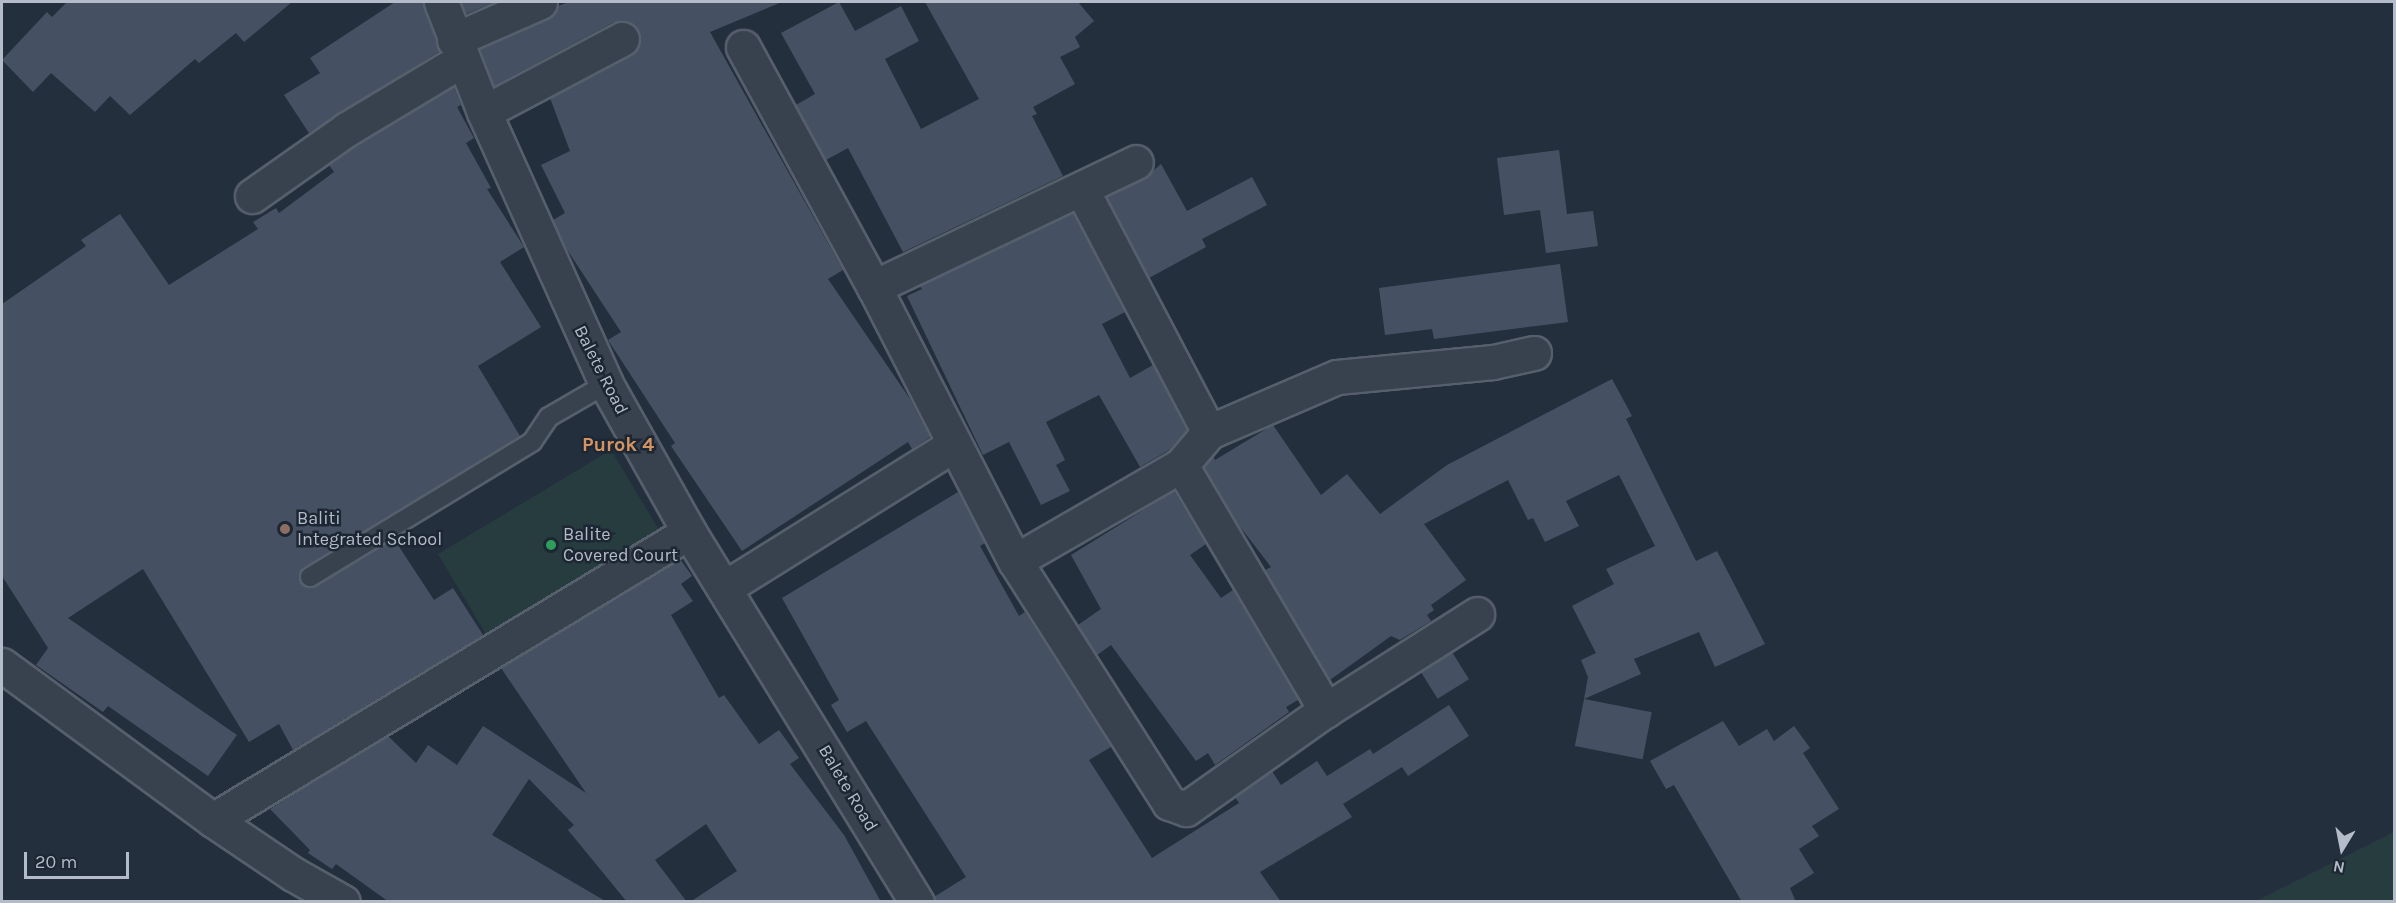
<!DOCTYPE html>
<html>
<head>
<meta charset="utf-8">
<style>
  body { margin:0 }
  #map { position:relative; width:2396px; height:903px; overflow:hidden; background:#242f3e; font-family:Karla,sans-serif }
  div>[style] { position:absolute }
  .green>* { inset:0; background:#263c3f; transform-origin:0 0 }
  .building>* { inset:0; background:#455162; transform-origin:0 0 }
  .roads { filter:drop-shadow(2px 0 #565f6c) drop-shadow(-2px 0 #565f6c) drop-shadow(0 2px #565f6c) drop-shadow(0 -2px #565f6c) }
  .lane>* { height:18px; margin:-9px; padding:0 9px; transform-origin:9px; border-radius:9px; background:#38414e }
  .street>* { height:33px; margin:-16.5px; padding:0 16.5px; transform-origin:16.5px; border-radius:16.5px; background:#38414e }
  .dots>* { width:16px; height:16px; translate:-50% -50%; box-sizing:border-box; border:3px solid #1d2633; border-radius:50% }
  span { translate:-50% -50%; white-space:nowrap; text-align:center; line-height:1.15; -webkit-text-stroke:5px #1d2633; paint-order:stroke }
  .street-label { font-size:18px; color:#b4bcc9 }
  .poi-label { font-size:18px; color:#b4bcc9 }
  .left { translate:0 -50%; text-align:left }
  .neighbourhood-label { font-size:20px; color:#d59563; font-weight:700 }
  .frame { position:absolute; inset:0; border:3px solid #b4bcc9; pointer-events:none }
  .north { position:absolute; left:2312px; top:819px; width:60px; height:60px; -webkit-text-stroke:4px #1d2633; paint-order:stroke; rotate:190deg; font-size:16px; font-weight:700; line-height:24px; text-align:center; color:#b4bcc9 }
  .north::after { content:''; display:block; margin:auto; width:21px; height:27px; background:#b4bcc9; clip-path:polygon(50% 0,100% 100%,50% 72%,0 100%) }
  .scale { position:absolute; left:24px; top:852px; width:105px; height:27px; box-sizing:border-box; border:3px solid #b4bcc9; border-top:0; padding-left:8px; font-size:18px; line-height:21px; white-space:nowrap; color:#b4bcc9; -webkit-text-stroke:4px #1d2633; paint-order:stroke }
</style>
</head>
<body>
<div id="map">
  <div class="green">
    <i style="left:611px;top:450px;width:102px;height:202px;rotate:59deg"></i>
    <i style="clip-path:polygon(2394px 832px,2394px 901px,2256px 901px)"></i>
  </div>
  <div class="building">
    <i style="clip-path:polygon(67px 2px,292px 2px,244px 42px,236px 33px,199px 63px,195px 59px,130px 115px,110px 96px,95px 112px,51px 73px,33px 92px,2px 60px,47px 12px,52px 17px)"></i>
    <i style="clip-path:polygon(395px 2px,423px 2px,440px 51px,309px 133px,284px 95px,320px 73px,310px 58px)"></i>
    <i style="clip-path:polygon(461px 2px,495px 2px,466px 14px)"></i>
    <i style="clip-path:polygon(569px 2px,782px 2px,710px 32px,843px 270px,828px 279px,910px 399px,930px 437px,912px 449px,908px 442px,742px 551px,671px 446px,675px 443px,608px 340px,621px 332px,566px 248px,553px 220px,565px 213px,541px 165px,570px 151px,550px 98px,631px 55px,638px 48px,639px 31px,631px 23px,614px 22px,494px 86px,480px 49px,548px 19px,558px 6px)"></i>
    <i style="clip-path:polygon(839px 2px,855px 31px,901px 6px,919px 41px,885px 59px,921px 129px,979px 99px,925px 2px,1078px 2px,1094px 21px,1075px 37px,1080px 47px,1060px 57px,1075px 84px,1033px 107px,1037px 114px,1032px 116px,1063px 176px,903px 252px,848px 148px,826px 160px,796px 105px,815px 94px,781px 33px)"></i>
    <i style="clip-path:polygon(454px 87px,461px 105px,457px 107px,474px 138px,466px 143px,491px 188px,487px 189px,524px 247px,500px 262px,541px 327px,478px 366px,520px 436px,304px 567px,299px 578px,305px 587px,315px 587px,394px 539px,434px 600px,453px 588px,483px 635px,293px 750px,279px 724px,249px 742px,143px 569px,68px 618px,237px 735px,208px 776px,108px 706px,103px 712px,36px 665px,48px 648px,2px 576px,2px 304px,86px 246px,81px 240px,120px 214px,169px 285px,258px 229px,253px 222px,276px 208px,279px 213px,334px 172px,329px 165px,357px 145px)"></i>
    <i style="clip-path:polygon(1559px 150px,1567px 214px,1593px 211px,1598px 246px,1546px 253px,1540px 210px,1504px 215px,1497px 158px)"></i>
    <i style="clip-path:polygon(1161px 164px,1187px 211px,1252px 177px,1267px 205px,1202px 239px,1206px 247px,1149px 278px,1107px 197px,1144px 179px)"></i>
    <i style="clip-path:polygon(1073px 213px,1125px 312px,1102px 324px,1130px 378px,1153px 365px,1187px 430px,1169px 450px,1140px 467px,1099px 395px,1046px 422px,1065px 460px,1056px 465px,1070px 491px,1041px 505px,1009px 442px,983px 455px,907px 296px,922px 289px,920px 286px)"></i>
    <i style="clip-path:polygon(1560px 264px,1568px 322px,1434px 339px,1432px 329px,1385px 335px,1379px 288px)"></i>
    <i style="clip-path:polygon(1612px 379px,1632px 416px,1626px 419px,1696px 561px,1717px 551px,1765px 644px,1715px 667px,1699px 632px,1634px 659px,1641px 674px,1584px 699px,1588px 677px,1581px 660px,1596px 653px,1572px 606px,1614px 584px,1606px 569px,1655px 546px,1619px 475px,1566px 501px,1579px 526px,1545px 542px,1533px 518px,1528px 520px,1508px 480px,1424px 524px,1466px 580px,1431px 605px,1434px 610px,1427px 615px,1431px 621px,1400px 640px,1391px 636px,1330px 680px,1265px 570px,1271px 567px,1238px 524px,1204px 467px,1213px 456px,1215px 460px,1273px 425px,1321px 495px,1347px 474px,1380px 514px,1447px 465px)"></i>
    <i style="clip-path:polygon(1174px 491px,1206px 544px,1190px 555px,1221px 598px,1233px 590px,1298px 700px,1286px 707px,1289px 712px,1215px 765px,1208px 753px,1196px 761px,1111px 645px,1097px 655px,1078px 625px,1101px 609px,1071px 555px)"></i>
    <i style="clip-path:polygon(958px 492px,985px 543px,980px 546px,1019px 616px,1025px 612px,1111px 747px,1089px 760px,1152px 858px,1239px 803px,1235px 797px,1272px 771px,1281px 785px,1317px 761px,1327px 776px,1370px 749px,1373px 754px,1449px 705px,1469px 736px,1408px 776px,1402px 767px,1343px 804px,1352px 817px,1260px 872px,1281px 902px,936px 902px,934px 897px,966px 877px,866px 721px,847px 732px,831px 705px,839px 700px,782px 598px)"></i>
    <i style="clip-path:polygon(680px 559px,692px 576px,681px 584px,693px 601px,671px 615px,719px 698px,724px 695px,759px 744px,779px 730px,799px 758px,790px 764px,844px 835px,881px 902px,690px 902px,737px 871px,706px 824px,655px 860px,687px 902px,627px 902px,568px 830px,574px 825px,529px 779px,492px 835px,607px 902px,389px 902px,336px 864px,332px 869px,308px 853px,310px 850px,270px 809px,388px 736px,416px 763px,428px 745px,457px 765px,483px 726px,586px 793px,501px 668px)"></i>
    <i style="left:1452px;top:652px;width:32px;height:37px;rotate:58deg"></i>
    <i style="left:1584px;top:699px;width:69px;height:48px;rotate:11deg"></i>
    <i style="clip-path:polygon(1723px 721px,1739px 746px,1767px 729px,1774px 741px,1794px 726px,1810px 748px,1803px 753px,1839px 809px,1812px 826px,1819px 836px,1799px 849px,1814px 873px,1790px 888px,1796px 902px,1742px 902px,1674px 785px,1666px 789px,1650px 761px)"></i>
  </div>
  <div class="roads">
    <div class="lane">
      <i style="left:310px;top:577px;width:260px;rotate:-31.3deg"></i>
      <i style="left:532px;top:442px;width:30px;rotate:-56deg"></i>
      <i style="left:549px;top:417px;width:66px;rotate:-30.1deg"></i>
    </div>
    <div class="street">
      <i style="left:441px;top:2px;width:118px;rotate:68.6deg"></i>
      <i style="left:484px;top:112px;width:298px;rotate:65.8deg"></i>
      <i style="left:606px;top:384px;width:170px;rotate:60.7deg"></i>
      <i style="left:689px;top:532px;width:435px;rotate:58.4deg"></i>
      <i style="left:454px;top:40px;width:94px;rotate:-23.8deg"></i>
      <i style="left:743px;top:47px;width:273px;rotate:61.4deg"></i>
      <i style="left:874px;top:287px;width:308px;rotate:62.8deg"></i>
      <i style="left:1015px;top:561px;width:287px;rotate:57.5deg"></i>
      <i style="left:1169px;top:803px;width:18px;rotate:19deg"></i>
      <i style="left:1186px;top:809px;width:171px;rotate:-35.3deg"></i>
      <i style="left:1326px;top:710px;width:179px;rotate:-32.4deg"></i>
      <i style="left:484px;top:112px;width:156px;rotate:-27.9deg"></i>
      <i style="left:252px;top:196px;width:116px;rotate:-35.2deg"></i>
      <i style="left:347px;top:129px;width:134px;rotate:-31deg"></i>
      <i style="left:874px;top:287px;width:290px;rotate:-25.5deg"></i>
      <i style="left:1209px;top:432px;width:139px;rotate:-23.3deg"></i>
      <i style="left:1337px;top:377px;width:157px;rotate:-5.5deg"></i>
      <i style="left:1493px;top:362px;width:42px;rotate:-12.4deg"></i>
      <i style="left:1181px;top:465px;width:285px;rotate:59.4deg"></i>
      <i style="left:1015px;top:561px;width:192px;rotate:-30deg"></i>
      <i style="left:1181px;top:465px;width:43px;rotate:-49.7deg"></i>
      <i style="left:1209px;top:432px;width:273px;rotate:-117.7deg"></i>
      <i style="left:726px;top:587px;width:268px;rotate:-32deg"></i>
      <i style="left:2px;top:665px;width:262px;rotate:36.3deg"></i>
      <i style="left:213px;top:820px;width:97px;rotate:34deg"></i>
      <i style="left:293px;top:874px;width:57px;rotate:29.2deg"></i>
      <i style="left:213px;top:820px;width:556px;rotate:-31.18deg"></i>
    </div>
  </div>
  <div class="dots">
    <i style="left:285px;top:529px;background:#8d6e63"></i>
    <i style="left:551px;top:545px;background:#2e9e5b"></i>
  </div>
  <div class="street-label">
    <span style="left:601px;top:370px;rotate:63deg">Balete Road</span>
    <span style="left:848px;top:788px;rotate:59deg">Balete Road</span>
  </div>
  <div class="poi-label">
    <span class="left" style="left:297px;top:529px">Baliti<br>Integrated School</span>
    <span class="left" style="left:563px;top:545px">Balite<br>Covered Court</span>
  </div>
  <div class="neighbourhood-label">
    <span style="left:618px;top:444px">Purok 4</span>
  </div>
  <div class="frame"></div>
  <div class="north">N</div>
  <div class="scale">20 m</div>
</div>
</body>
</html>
